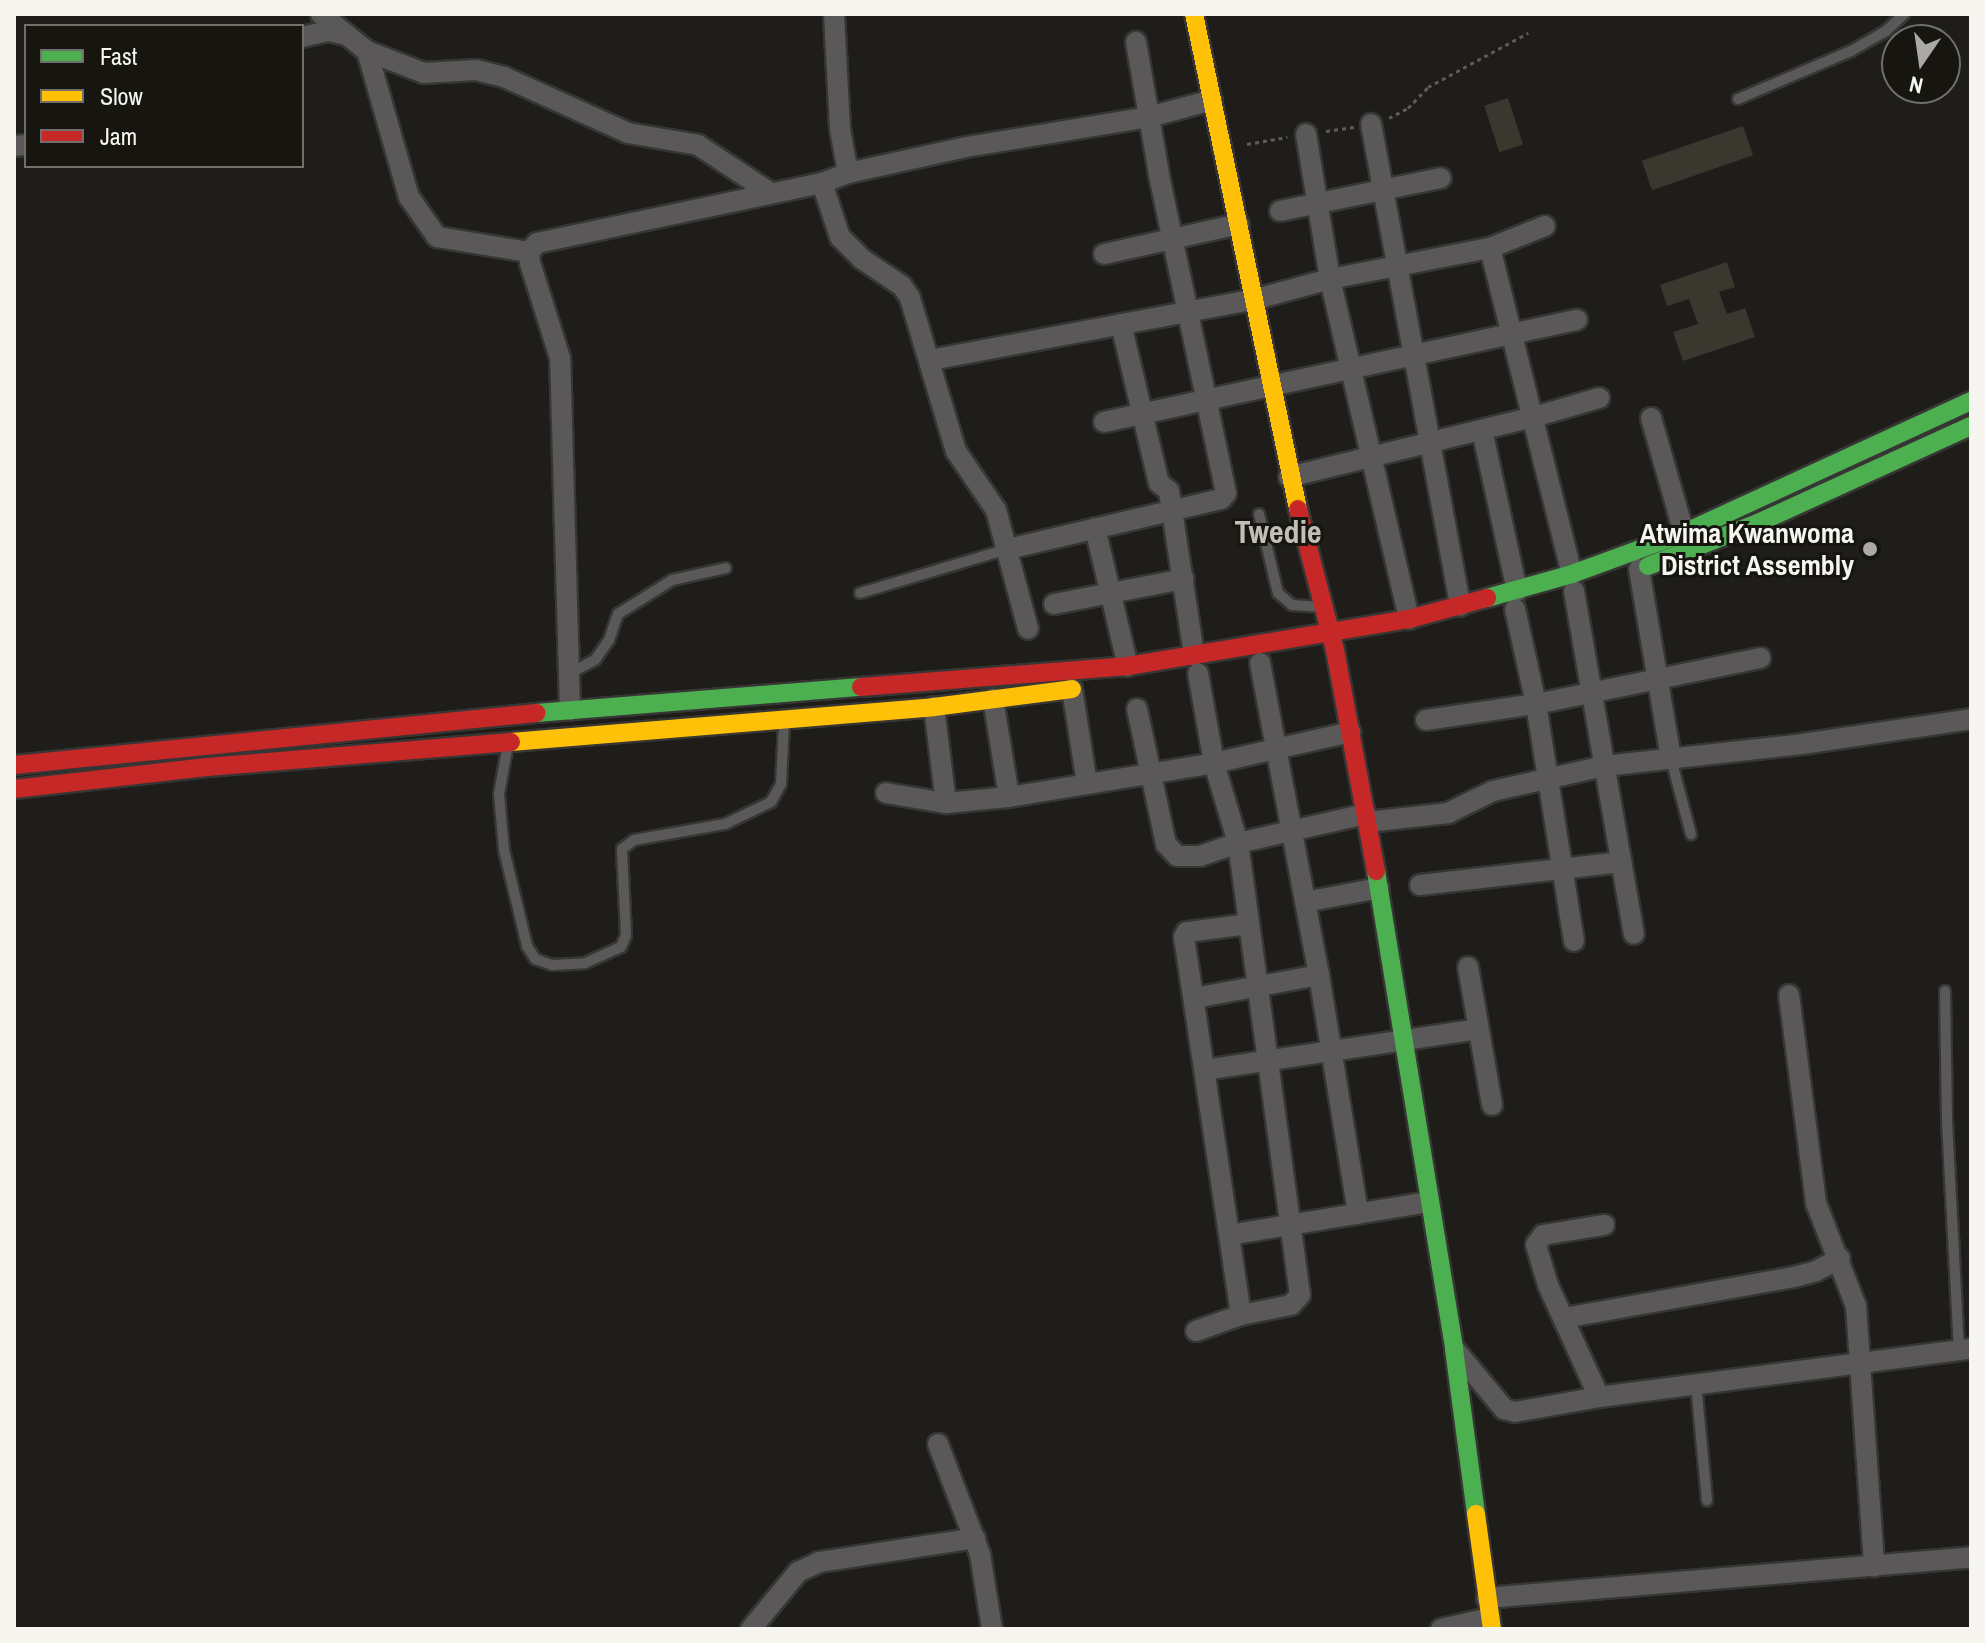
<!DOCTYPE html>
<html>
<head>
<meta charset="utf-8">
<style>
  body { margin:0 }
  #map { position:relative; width:1985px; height:1643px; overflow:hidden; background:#1e1d19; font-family:"Archivo Narrow",sans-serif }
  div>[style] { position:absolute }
  .building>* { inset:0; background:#39372e; transform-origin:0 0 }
  .path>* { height:3px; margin-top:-1.5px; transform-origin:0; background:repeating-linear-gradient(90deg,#5c5b5a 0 4px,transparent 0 8px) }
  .roads { filter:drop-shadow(2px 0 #373634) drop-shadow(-2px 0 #373634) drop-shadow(0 2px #373634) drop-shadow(0 -2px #373634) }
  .lane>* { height:10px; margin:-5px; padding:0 5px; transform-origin:5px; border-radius:5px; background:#5a5859 }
  .street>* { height:20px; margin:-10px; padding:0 10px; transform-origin:10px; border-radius:10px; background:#5a5859 }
  .fast>* { height:18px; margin:-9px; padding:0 9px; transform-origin:9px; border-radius:9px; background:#4caf50 }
  .slow>* { height:18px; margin:-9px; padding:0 9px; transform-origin:9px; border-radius:9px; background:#ffc107 }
  .jam>* { height:18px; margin:-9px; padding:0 9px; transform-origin:9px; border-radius:9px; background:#c62828 }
  .dots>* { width:22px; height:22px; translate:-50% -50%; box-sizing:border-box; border:4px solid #16150f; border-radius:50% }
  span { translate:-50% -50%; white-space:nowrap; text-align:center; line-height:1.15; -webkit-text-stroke:6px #16150f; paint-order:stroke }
  .poi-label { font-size:28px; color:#f6f5f0; font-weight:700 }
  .right { translate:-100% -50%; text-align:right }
  .quarter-label { font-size:32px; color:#c1c0b7; font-weight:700 }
  .frame { position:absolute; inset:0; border:16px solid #f6f5f0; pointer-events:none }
  .legend { position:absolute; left:24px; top:24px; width:280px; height:144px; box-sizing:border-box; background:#16150f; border:2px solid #706f69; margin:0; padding:10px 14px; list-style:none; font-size:24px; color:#f6f5f0 }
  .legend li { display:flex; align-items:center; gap:16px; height:40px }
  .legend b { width:40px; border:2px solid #706f69 }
  .north { position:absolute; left:1881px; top:24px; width:80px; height:80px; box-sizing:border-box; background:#16150f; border:2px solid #706f69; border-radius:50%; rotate:193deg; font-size:22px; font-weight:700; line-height:32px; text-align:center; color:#f6f5f0 }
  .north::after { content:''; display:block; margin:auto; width:28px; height:36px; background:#aaa9a5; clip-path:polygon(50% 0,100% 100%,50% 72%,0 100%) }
</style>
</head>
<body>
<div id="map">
  <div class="building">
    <i style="left:1508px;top:98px;width:49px;height:25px;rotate:72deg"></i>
    <i style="left:1743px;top:126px;width:31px;height:107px;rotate:71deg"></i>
    <i style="clip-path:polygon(1727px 262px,1735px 287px,1719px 292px,1727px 314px,1745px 308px,1755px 337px,1683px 361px,1673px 332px,1698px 324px,1689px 299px,1667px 306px,1660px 285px)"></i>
  </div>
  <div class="path">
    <i style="left:1389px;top:118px;width:21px;rotate:-28deg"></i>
    <i style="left:1408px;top:108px;width:29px;rotate:-46deg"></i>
    <i style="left:1428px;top:87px;width:114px;rotate:-28.4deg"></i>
    <i style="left:1326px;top:131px;width:28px;rotate:-8deg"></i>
    <i style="left:1247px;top:144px;width:41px;rotate:-9.9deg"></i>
  </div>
  <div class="roads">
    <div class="lane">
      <i style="left:1738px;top:99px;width:123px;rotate:-23deg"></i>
      <i style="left:1851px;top:51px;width:40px;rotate:-29.7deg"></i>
      <i style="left:1886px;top:31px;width:25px;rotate:-43deg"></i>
      <i style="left:1259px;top:514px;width:81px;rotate:76.5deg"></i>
      <i style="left:1278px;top:593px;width:18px;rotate:41deg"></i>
      <i style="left:1292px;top:605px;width:29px;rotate:4deg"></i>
      <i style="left:860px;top:593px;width:154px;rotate:-16.6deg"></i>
      <i style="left:572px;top:672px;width:26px;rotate:-28deg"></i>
      <i style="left:595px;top:660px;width:24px;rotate:-55deg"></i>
      <i style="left:609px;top:640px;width:28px;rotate:-71deg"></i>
      <i style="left:618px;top:614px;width:64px;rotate:-32.2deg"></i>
      <i style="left:672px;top:580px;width:55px;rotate:-12.5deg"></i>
      <i style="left:508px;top:744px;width:51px;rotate:100.2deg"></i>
      <i style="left:499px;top:794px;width:56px;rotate:84.9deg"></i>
      <i style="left:504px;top:850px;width:99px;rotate:76.5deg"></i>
      <i style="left:527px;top:946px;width:15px;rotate:58deg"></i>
      <i style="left:535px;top:959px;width:18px;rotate:19deg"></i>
      <i style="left:552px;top:965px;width:33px;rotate:-3deg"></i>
      <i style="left:585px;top:963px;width:39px;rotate:-24deg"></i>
      <i style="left:621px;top:947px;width:13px;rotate:-67deg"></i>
      <i style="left:626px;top:935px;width:86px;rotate:-92.7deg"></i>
      <i style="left:622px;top:849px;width:15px;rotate:-37deg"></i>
      <i style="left:634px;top:840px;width:92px;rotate:-10deg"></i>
      <i style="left:725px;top:824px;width:51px;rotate:-25.6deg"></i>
      <i style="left:771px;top:802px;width:21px;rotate:-61deg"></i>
      <i style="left:781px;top:784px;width:62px;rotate:-87.2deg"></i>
      <i style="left:1671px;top:759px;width:78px;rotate:75.1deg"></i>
      <i style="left:1945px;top:991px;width:130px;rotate:89.1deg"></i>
      <i style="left:1947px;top:1121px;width:230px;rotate:87deg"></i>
      <i style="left:1696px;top:1384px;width:117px;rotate:84.6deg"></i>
    </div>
    <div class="street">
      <i style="left:321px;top:14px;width:33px;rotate:39deg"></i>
      <i style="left:834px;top:14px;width:115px;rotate:87deg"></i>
      <i style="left:840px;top:129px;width:45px;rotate:79.7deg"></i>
      <i style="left:302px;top:37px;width:28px;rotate:-13deg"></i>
      <i style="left:329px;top:31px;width:18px;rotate:13deg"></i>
      <i style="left:347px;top:35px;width:26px;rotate:39deg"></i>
      <i style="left:367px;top:51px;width:152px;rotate:74deg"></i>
      <i style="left:409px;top:197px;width:49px;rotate:55deg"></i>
      <i style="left:437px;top:237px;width:93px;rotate:9.3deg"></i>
      <i style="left:367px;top:51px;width:61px;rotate:21.1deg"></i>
      <i style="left:424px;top:73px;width:52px;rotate:-3.3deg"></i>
      <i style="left:476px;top:70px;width:29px;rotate:14deg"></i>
      <i style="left:504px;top:77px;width:136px;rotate:24.3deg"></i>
      <i style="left:628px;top:133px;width:71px;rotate:9.7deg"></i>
      <i style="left:698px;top:145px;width:85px;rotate:33.5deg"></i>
      <i style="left:1371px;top:124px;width:490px;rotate:79.5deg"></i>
      <i style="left:1306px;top:134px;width:147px;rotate:80.6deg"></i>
      <i style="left:1330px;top:279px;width:349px;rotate:76.9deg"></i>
      <i style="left:14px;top:146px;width:12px;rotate:-5deg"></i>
      <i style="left:822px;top:183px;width:57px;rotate:71.6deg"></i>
      <i style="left:840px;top:237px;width:31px;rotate:45deg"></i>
      <i style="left:862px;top:259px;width:48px;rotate:34deg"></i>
      <i style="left:902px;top:286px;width:14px;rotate:56deg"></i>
      <i style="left:910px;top:298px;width:160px;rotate:73.3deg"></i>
      <i style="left:956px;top:451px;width:71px;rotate:55.9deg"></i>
      <i style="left:996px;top:510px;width:123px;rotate:74.9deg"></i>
      <i style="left:1280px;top:211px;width:164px;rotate:-11.6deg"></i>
      <i style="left:1490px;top:248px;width:336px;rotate:75.9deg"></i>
      <i style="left:1104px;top:254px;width:138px;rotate:-12.5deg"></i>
      <i style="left:1121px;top:324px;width:163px;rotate:76.6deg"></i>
      <i style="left:1159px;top:483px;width:13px;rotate:39deg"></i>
      <i style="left:1169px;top:491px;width:166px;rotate:81.3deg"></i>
      <i style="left:930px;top:360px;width:332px;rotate:-10.6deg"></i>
      <i style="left:1256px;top:299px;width:77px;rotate:-15.1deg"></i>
      <i style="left:1330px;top:279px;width:163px;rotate:-11deg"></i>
      <i style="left:1490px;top:248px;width:59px;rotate:-21.8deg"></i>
      <i style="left:1651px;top:418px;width:120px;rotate:74deg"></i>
      <i style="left:1104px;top:422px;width:484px;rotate:-12.2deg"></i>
      <i style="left:1482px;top:430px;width:165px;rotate:77.7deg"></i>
      <i style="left:1289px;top:477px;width:252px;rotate:-13.8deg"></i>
      <i style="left:1534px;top:417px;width:68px;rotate:-16.3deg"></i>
      <i style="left:1095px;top:528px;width:142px;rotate:76.6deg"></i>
      <i style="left:1008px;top:549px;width:219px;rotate:-13.2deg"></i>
      <i style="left:1221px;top:499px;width:8px;rotate:-50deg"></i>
      <i style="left:1226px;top:493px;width:326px;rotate:-101.9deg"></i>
      <i style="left:1159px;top:174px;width:134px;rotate:-99.9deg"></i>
      <i style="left:1639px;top:569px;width:193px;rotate:80.4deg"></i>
      <i style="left:1574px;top:591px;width:348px;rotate:80.1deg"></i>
      <i style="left:1054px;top:604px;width:132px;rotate:-10.9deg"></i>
      <i style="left:1515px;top:609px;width:97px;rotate:77.5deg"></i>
      <i style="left:1536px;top:704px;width:240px;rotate:80.9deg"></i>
      <i style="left:1260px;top:663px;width:318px;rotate:79.3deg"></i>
      <i style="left:1319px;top:975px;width:242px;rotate:80.7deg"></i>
      <i style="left:1072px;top:689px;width:96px;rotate:81deg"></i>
      <i style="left:993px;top:699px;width:99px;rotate:80.7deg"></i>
      <i style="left:934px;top:707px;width:97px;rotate:82.9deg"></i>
      <i style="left:1137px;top:709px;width:138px;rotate:77.9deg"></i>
      <i style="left:1166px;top:844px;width:16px;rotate:47deg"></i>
      <i style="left:1177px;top:856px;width:23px"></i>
      <i style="left:1200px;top:856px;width:40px;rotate:-18.9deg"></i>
      <i style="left:1238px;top:843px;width:131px;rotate:-12.8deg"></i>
      <i style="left:570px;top:710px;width:352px;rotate:-91.6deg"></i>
      <i style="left:560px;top:358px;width:100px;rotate:-107.5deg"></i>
      <i style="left:530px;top:263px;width:11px;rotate:-95deg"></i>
      <i style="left:529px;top:252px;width:12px;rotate:-48deg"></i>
      <i style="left:537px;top:243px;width:291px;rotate:-11.9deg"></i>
      <i style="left:822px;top:183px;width:28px;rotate:-21deg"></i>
      <i style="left:848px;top:173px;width:121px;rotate:-12.4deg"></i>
      <i style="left:966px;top:147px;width:185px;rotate:-9.3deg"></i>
      <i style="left:1149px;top:117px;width:65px;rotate:-15.1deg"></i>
      <i style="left:1426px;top:720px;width:111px;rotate:-8.3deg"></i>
      <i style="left:1536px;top:704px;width:229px;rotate:-11.6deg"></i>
      <i style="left:886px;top:793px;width:61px;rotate:9.5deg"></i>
      <i style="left:946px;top:803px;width:63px;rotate:-5.4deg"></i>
      <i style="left:1009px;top:797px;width:208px;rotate:-9.4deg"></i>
      <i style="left:1214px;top:763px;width:140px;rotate:-12.8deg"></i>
      <i style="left:1368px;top:822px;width:81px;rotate:-6.4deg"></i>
      <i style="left:1448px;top:813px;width:50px;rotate:-26.1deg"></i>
      <i style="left:1493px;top:791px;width:114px;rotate:-12.7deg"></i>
      <i style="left:1604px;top:766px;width:199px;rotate:-6.3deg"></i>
      <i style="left:1802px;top:744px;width:171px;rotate:-8.4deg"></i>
      <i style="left:1420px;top:885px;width:203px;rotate:-6.5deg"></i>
      <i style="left:1305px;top:902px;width:75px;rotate:-10.7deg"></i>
      <i style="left:1249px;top:924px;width:63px;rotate:172.6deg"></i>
      <i style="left:1187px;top:932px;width:6px;rotate:121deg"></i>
      <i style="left:1184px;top:937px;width:301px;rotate:81.4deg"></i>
      <i style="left:1229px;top:1235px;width:202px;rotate:-9.4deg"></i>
      <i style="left:1468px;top:967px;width:140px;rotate:80.1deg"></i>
      <i style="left:1789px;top:995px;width:210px;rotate:82.6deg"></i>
      <i style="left:1816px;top:1203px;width:110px;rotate:68.8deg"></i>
      <i style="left:1856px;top:1306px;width:261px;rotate:86deg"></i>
      <i style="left:1194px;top:998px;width:127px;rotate:-10.4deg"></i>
      <i style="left:1205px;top:1070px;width:276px;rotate:-8.5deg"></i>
      <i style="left:1229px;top:1235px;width:81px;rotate:81.5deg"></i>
      <i style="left:1564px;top:1318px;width:234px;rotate:-10.1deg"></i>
      <i style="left:1794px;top:1277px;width:23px;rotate:-15deg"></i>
      <i style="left:1816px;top:1271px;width:27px;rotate:-28deg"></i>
      <i style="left:1196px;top:1331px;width:48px;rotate:-19.6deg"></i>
      <i style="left:1241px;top:1315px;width:51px;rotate:-11.3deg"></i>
      <i style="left:1291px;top:1305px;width:13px;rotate:-48deg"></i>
      <i style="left:1300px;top:1295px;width:456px;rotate:-97.8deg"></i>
      <i style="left:1238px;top:843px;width:84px;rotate:-106.7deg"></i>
      <i style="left:1214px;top:763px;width:91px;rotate:-100.1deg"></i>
      <i style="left:1455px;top:1350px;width:77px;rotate:50.3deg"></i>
      <i style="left:1504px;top:1409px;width:11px;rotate:15deg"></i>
      <i style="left:1515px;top:1412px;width:85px;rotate:-10.1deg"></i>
      <i style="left:1599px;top:1397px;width:375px;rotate:-7.4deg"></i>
      <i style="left:1599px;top:1397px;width:123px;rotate:-114.5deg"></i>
      <i style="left:1548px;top:1285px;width:42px;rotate:-106.7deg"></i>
      <i style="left:1536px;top:1245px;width:12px;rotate:-55deg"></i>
      <i style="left:1543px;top:1235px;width:62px;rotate:-9.3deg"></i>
      <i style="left:938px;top:1444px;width:118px;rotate:69.1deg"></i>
      <i style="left:980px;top:1554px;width:76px;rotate:80.9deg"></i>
      <i style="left:1487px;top:1598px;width:486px;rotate:-4.8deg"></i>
      <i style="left:751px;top:1629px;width:74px;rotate:-50.5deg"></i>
      <i style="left:798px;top:1572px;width:23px;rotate:-25deg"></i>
      <i style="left:819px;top:1562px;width:158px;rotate:-8.7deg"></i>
      <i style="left:1441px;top:1629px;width:50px;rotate:-12.7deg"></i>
    </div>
    <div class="fast">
      <i style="left:1648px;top:566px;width:120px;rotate:-21.4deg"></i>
      <i style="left:1760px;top:522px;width:232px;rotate:-24.5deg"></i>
      <i style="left:1487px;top:598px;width:88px;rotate:-15.8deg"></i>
      <i style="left:1572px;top:574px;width:119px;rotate:-20.1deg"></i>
      <i style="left:1684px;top:533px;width:316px;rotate:-24.7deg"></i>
      <i style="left:536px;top:713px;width:326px;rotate:-4.6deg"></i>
      <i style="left:1376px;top:871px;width:484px;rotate:80.7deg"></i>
      <i style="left:1454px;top:1349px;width:166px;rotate:82.4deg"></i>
    </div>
    <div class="slow">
      <i style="left:1194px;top:14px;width:506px;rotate:78.13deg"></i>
      <i style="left:511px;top:742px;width:424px;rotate:-4.7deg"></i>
      <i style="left:934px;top:707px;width:139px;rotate:-7.4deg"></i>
      <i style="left:1476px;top:1514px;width:116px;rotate:82.1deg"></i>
    </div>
    <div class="jam">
      <i style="left:1298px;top:509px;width:146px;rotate:75.3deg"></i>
      <i style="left:1335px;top:650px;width:225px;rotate:79.5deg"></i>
      <i style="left:861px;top:687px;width:268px;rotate:-4.5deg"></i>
      <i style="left:1128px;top:666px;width:285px;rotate:-9.5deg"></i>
      <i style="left:1409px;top:619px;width:81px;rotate:-15.1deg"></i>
      <i style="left:14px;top:765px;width:525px;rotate:-5.69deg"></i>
      <i style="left:14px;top:789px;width:194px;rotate:-6.5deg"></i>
      <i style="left:207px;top:767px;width:305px;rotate:-4.7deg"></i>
    </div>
  </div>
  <div class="dots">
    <i style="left:1870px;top:549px;background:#aaa9a5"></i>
  </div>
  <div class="poi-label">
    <span class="right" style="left:1854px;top:549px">Atwima Kwanwoma<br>District Assembly</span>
  </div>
  <div class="quarter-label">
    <span style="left:1278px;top:532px">Twedie</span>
  </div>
  <div class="frame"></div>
  <ul class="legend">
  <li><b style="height:10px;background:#4caf50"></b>Fast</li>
  <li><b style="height:10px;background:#ffc107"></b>Slow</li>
  <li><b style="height:10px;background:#c62828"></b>Jam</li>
  </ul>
  <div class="north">N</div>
</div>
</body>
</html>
